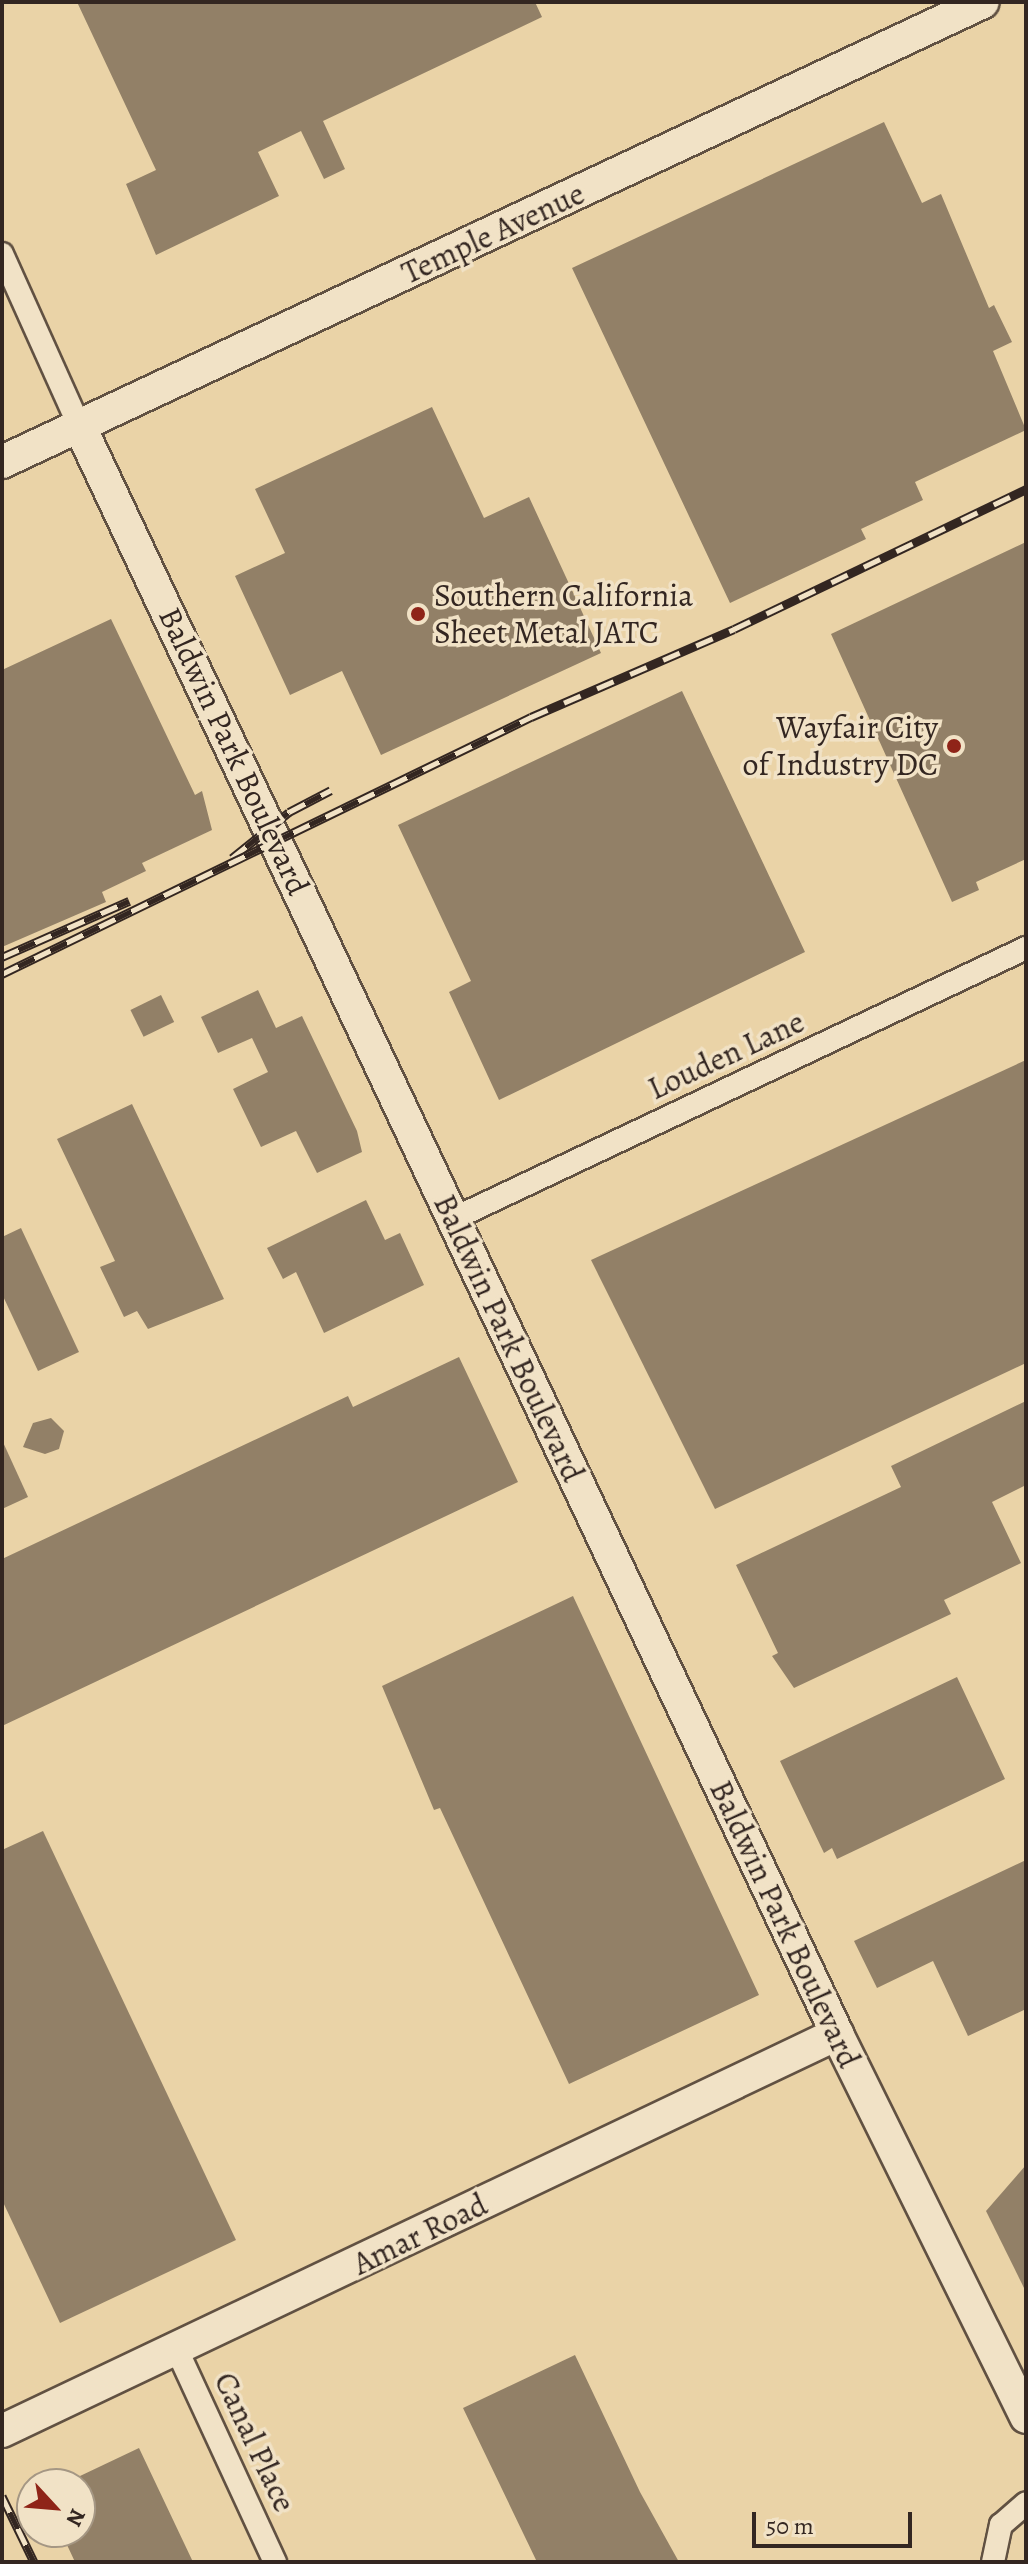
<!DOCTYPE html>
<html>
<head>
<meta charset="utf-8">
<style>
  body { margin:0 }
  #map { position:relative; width:1028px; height:2564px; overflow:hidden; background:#ead3a7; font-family:Alegreya,serif }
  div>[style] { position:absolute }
  .building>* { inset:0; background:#928067; transform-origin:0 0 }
  .roads { filter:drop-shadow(2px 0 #615142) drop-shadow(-2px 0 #615142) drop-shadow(0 2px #615142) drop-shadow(0 -2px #615142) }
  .street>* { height:22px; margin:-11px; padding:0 11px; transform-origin:11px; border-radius:11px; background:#f1e2c6 }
  .secondary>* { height:32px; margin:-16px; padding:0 16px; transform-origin:16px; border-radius:16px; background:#f1e2c6 }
  .rail>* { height:9px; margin-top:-4.5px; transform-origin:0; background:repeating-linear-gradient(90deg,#f1e2c6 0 18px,#332621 0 36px); box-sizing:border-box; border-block:2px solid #332621 }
  .dots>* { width:22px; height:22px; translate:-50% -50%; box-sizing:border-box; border:4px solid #f1e2c6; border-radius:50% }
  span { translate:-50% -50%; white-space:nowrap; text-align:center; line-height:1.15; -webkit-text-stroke:7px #f1e2c6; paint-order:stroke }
  .street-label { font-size:32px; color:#332621 }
  .poi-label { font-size:32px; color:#332621 }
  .left { translate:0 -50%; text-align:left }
  .right { translate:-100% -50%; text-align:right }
  .frame { position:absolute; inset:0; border:4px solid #332621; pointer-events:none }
  .north { position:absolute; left:16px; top:2468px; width:80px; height:80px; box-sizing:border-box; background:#f1e2c6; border:2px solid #a59784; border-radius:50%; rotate:116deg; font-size:22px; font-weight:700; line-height:32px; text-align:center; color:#332621 }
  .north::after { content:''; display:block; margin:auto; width:28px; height:36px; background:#8f2418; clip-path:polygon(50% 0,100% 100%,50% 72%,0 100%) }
  .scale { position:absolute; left:752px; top:2512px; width:160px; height:36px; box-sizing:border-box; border:4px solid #332621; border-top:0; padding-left:10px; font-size:24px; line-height:28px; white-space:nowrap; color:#332621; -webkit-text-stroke:6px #f1e2c6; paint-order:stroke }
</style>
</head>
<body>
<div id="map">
  <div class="building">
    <i style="clip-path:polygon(77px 2px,535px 2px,542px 17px,323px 121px,345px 169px,324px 179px,301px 131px,258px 152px,279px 196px,156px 255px,126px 184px,156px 170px)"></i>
    <i style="clip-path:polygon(884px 122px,922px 203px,941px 194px,989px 308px,994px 305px,1012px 342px,993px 351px,1026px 430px,915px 482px,923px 500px,861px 529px,866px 539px,730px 603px,572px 268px)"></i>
    <i style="clip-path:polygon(432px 407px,484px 518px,529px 497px,601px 653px,381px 755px,342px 671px,290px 695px,235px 576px,285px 553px,255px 489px)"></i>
    <i style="clip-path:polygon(1026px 542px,1026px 859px,976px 882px,979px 890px,952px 902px,831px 634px)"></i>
    <i style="clip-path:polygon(111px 619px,195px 795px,202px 791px,212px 830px,142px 863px,146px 871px,102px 892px,106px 902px,2px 947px,2px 670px)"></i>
    <i style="clip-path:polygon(682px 691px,805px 952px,499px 1100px,449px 992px,471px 981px,398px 825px)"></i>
    <i style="clip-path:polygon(258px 990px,276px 1028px,302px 1016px,357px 1131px,362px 1152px,317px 1173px,296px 1131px,261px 1147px,233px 1089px,268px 1072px,252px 1038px,218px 1053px,201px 1017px)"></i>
    <i style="left:161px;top:995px;width:30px;height:34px;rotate:64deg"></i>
    <i style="clip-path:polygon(1026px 1060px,1026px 1363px,715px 1509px,591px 1260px)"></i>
    <i style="clip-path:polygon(132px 1104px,224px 1299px,148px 1329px,137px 1311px,124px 1317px,100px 1267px,115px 1261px,57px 1139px)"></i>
    <i style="clip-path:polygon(366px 1200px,385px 1240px,400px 1233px,424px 1285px,324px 1333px,296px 1272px,283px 1279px,267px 1248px)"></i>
    <i style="clip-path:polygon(21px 1228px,79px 1352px,38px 1371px,2px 1294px,2px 1237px)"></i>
    <i style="clip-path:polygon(459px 1357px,518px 1482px,2px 1726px,2px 1559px,348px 1396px,353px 1407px)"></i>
    <i style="clip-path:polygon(1026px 1401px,1026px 1485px,992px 1502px,1021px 1563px,944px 1600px,951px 1614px,794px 1688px,772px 1656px,778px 1653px,736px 1565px,901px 1487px,891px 1466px)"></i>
    <i style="clip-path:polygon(51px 1418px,64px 1431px,59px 1449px,45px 1454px,23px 1447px,33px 1423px)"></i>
    <i style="clip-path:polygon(2px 1440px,28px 1497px,2px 1509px)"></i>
    <i style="clip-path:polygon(573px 1596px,759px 1995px,569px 2084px,440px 1808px,434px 1810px,382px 1686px)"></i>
    <i style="clip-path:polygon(957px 1677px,1005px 1779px,837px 1859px,832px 1848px,824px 1853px,780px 1761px)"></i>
    <i style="clip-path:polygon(43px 1831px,236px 2240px,60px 2323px,2px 2200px,2px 1850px)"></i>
    <i style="clip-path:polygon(1026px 1860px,1026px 2009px,968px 2036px,933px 1961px,877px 1988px,854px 1941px)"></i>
    <i style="clip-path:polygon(1026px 2165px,1026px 2292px,986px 2211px)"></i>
    <i style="clip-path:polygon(575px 2355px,640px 2492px,679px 2562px,537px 2562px,463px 2408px)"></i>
    <i style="clip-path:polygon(139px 2448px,193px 2562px,75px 2562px,61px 2532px,80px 2532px,80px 2476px)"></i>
  </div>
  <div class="roads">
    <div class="street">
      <i style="left:2px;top:254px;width:188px;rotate:65.8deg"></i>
      <i style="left:453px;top:1219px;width:634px;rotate:-25.31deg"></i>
      <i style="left:177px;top:2350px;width:234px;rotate:65.2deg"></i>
      <i style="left:993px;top:2562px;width:38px;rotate:-78deg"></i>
      <i style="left:1001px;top:2525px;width:33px;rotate:-41deg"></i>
    </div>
    <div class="secondary">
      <i style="left:79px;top:425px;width:1779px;rotate:64.77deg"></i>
      <i style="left:837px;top:2034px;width:427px;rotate:63.7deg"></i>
      <i style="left:2px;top:462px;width:1083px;rotate:-25.12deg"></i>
      <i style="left:2px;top:2431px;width:925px;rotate:-25.43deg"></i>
    </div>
  </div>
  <div class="rail">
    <i style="left:232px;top:858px;width:73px;rotate:-38.9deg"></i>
    <i style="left:289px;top:812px;width:47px;rotate:-27.6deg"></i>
    <i style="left:2px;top:957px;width:139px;rotate:-23.8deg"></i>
    <i style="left:2px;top:974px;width:588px;rotate:-25.91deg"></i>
    <i style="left:531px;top:717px;width:221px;rotate:-23.4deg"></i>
    <i style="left:734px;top:629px;width:324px;rotate:-25.6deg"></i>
    <i style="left:2px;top:2496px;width:73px;rotate:64.1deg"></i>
  </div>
  <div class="dots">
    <i style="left:418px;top:614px;background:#8f2418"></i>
    <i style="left:954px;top:746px;background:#8f2418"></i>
  </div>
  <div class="street-label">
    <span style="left:493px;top:233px;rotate:-25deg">Temple Avenue</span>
    <span style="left:234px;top:751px;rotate:65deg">Baldwin Park Boulevard</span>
    <span style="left:726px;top:1055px;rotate:-25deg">Louden Lane</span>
    <span style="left:509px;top:1338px;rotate:65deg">Baldwin Park Boulevard</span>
    <span style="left:785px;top:1924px;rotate:65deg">Baldwin Park Boulevard</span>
    <span style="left:420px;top:2234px;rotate:-26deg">Amar Road</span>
    <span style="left:255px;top:2442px;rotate:65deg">Canal Place</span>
  </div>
  <div class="poi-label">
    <span class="left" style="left:434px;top:614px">Southern California<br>Sheet Metal JATC</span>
    <span class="right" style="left:938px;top:746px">Wayfair City<br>of Industry DC</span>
  </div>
  <div class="frame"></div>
  <div class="north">N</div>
  <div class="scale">50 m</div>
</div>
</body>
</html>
